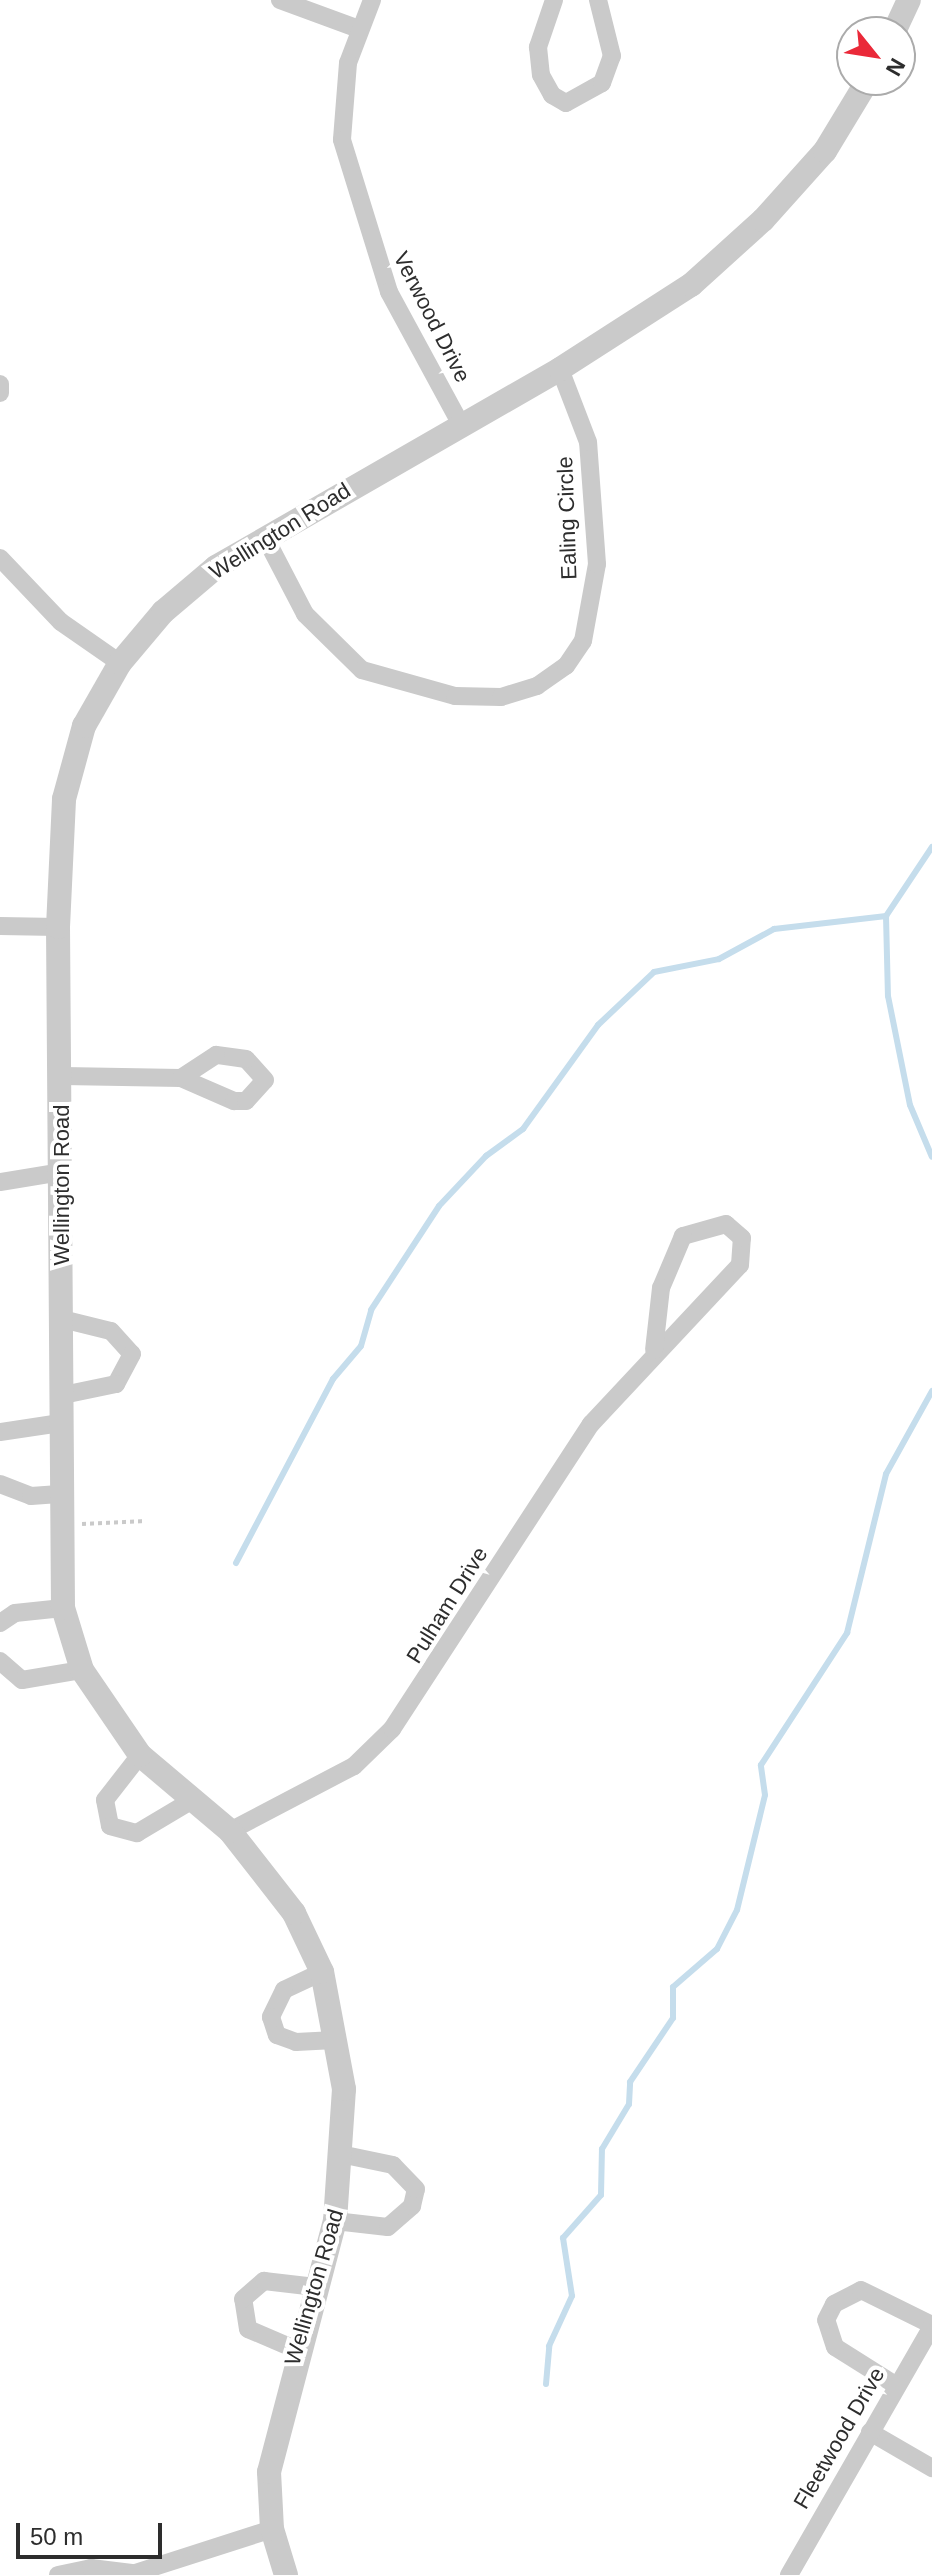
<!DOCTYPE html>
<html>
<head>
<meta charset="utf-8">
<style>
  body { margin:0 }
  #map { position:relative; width:932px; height:2575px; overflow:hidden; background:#fff; font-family:Arial,sans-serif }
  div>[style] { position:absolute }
  .stream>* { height:6px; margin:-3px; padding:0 3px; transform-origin:3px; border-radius:3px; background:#c5ddec }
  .path>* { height:4px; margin-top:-2px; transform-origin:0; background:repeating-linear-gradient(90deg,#cacaca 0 4px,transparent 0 8px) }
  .minor>* { height:18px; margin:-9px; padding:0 9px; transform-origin:9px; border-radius:9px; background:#cacaca }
  .tertiary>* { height:24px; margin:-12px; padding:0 12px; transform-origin:12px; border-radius:12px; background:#cacaca }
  span { translate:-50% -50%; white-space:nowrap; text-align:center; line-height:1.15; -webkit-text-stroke:8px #fff; paint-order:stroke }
  .street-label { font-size:22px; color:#2d2d2d }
  .north { position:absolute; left:836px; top:16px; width:80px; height:80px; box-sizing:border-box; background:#fff; border:2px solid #ababab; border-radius:50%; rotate:120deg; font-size:22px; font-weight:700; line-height:32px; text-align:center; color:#2d2d2d }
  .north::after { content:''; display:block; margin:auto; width:28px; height:36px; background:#ea2939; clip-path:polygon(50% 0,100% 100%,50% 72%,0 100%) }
  .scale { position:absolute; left:16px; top:2523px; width:146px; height:36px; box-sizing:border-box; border:4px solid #2d2d2d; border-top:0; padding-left:10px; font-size:24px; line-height:28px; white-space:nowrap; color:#2d2d2d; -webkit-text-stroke:6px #fff; paint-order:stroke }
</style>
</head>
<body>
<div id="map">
  <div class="stream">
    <i style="left:932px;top:847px;width:83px;rotate:123.7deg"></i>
    <i style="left:886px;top:916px;width:80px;rotate:88.6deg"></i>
    <i style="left:888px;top:996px;width:111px;rotate:78.6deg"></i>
    <i style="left:910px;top:1105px;width:56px;rotate:67.1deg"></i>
    <i style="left:236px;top:1563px;width:208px;rotate:-62.2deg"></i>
    <i style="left:333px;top:1379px;width:43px;rotate:-49.7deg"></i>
    <i style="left:361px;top:1346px;width:37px;rotate:-74deg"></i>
    <i style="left:371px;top:1310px;width:124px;rotate:-56.8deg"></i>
    <i style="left:439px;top:1206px;width:69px;rotate:-46.8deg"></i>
    <i style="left:486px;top:1156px;width:46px;rotate:-36.1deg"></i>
    <i style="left:523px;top:1129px;width:128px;rotate:-54.2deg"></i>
    <i style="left:598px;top:1025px;width:77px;rotate:-43.4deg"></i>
    <i style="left:654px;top:972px;width:66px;rotate:-11.3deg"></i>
    <i style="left:719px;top:959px;width:63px;rotate:-28.6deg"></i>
    <i style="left:774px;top:929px;width:113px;rotate:-6.6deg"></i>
    <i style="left:546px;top:2384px;width:38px;rotate:-85deg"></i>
    <i style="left:549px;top:2346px;width:55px;rotate:-65.3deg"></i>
    <i style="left:572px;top:2296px;width:59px;rotate:-98.8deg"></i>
    <i style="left:563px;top:2238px;width:57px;rotate:-48.5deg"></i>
    <i style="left:601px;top:2195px;width:46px;rotate:-88.8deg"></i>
    <i style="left:602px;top:2149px;width:52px;rotate:-59deg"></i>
    <i style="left:629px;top:2104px;width:22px;rotate:-87deg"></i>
    <i style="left:630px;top:2082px;width:77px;rotate:-56.1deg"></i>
    <i style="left:673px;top:2018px;width:31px;rotate:-90deg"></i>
    <i style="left:673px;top:1987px;width:58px;rotate:-40.8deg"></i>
    <i style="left:717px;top:1949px;width:44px;rotate:-62.9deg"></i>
    <i style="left:737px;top:1910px;width:118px;rotate:-76.3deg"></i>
    <i style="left:765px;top:1795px;width:30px;rotate:-98deg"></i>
    <i style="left:761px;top:1765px;width:158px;rotate:-56.9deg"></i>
    <i style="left:847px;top:1633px;width:164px;rotate:-76.2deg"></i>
    <i style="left:886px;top:1474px;width:95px;rotate:-61deg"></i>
  </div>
  <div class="path">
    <i style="left:82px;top:1524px;width:64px;rotate:-2.7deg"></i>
  </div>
  <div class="minor">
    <i style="left:280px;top:0;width:84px;rotate:20.2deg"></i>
    <i style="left:372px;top:0;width:67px;rotate:110.9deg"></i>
    <i style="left:348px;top:63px;width:77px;rotate:94.5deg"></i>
    <i style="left:342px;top:140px;width:159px;rotate:72.8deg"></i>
    <i style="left:389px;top:292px;width:149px;rotate:61.5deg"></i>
    <i style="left:554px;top:0;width:50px;rotate:108.8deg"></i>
    <i style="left:538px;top:47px;width:28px;rotate:84deg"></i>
    <i style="left:541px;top:75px;width:23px;rotate:61deg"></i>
    <i style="left:552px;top:95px;width:16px;rotate:30deg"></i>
    <i style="left:566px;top:103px;width:41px;rotate:-29.1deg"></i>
    <i style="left:602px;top:83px;width:29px;rotate:-70deg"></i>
    <i style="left:612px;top:56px;width:58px;rotate:-104deg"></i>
    <i style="left:0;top:384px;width:9px;rotate:90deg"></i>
    <i style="left:266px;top:539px;width:85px;rotate:62.5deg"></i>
    <i style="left:305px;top:614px;width:80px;rotate:44.5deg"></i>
    <i style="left:362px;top:670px;width:97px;rotate:15.6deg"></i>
    <i style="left:455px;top:696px;width:46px;rotate:1.2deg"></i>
    <i style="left:501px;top:697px;width:38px;rotate:-17deg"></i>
    <i style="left:537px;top:686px;width:35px;rotate:-35deg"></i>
    <i style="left:566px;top:666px;width:30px;rotate:-56deg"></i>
    <i style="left:583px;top:641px;width:78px;rotate:-79.7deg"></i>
    <i style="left:597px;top:564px;width:122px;rotate:-94.2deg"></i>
    <i style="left:588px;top:442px;width:78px;rotate:-111deg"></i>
    <i style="left:0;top:558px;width:88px;rotate:46.4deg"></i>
    <i style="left:61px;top:622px;width:72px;rotate:34.8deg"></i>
    <i style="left:0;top:926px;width:58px;rotate:1deg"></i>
    <i style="left:63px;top:1076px;width:118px;rotate:1deg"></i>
    <i style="left:181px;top:1078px;width:58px;rotate:23.5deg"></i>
    <i style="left:234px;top:1101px;width:12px"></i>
    <i style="left:246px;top:1101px;width:28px;rotate:-48deg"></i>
    <i style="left:265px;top:1080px;width:28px;rotate:-132deg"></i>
    <i style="left:246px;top:1059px;width:30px;rotate:-172deg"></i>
    <i style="left:216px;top:1055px;width:42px;rotate:146.7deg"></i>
    <i style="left:0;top:1182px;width:63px;rotate:-9.2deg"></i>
    <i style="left:62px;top:1319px;width:50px;rotate:13.8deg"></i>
    <i style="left:111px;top:1331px;width:31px;rotate:48deg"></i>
    <i style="left:132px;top:1354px;width:34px;rotate:118deg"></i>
    <i style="left:116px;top:1384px;width:54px;rotate:168.3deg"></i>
    <i style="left:0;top:1432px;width:61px;rotate:-8.5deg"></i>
    <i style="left:0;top:1484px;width:33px;rotate:21deg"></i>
    <i style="left:31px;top:1496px;width:28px;rotate:-4deg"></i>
    <i style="left:0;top:1623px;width:18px;rotate:-34deg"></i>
    <i style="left:15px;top:1613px;width:48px;rotate:-5.9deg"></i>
    <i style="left:0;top:1661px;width:29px;rotate:41deg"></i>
    <i style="left:22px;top:1680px;width:61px;rotate:-9.5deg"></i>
    <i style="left:140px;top:1755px;width:57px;rotate:127.9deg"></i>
    <i style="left:105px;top:1800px;width:26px;rotate:79deg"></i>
    <i style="left:110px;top:1826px;width:28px;rotate:15deg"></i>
    <i style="left:137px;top:1833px;width:63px;rotate:-30.7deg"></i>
    <i style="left:230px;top:1831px;width:140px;rotate:-27.7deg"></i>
    <i style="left:354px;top:1766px;width:53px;rotate:-44.2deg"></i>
    <i style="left:392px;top:1729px;width:364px;rotate:-56.9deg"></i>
    <i style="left:591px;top:1424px;width:218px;rotate:-46.9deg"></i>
    <i style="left:740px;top:1265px;width:27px;rotate:-86deg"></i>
    <i style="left:742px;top:1238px;width:21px;rotate:-139deg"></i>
    <i style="left:726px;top:1224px;width:45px;rotate:164.4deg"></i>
    <i style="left:683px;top:1236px;width:56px;rotate:112.9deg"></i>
    <i style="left:661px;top:1288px;width:62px;rotate:96.4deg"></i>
    <i style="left:322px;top:1972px;width:42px;rotate:154.7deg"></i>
    <i style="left:284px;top:1990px;width:30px;rotate:116deg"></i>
    <i style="left:271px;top:2017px;width:19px;rotate:72deg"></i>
    <i style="left:277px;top:2035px;width:20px;rotate:20deg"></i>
    <i style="left:296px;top:2042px;width:39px;rotate:-3deg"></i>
    <i style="left:335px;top:2221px;width:53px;rotate:6.5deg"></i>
    <i style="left:388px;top:2227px;width:32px;rotate:-41deg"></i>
    <i style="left:412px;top:2206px;width:17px;rotate:-77deg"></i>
    <i style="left:416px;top:2189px;width:33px;rotate:-134deg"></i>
    <i style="left:393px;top:2165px;width:49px;rotate:-168.2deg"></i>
    <i style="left:297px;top:2350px;width:53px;rotate:-156.8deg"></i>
    <i style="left:248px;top:2329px;width:30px;rotate:-99deg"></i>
    <i style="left:243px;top:2299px;width:28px;rotate:-41deg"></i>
    <i style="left:264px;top:2281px;width:52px;rotate:6.6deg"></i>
    <i style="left:897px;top:2386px;width:73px;rotate:-147.8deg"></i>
    <i style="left:835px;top:2347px;width:28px;rotate:-108deg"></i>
    <i style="left:826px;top:2320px;width:18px;rotate:-63deg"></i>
    <i style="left:834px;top:2304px;width:30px;rotate:-27deg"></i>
    <i style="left:861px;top:2290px;width:79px;rotate:26.2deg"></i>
    <i style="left:870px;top:2432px;width:72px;rotate:30.1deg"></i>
    <i style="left:58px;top:2575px;width:34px;rotate:-12deg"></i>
    <i style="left:91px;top:2568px;width:41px;rotate:7deg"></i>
    <i style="left:129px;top:2575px;width:150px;rotate:-17.8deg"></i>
    <i style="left:789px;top:2575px;width:287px;rotate:-60.1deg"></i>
  </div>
  <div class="tertiary">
    <i style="left:894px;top:32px;width:35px;rotate:-65deg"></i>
    <i style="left:286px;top:2575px;width:48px;rotate:-106.9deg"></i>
    <i style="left:272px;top:2529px;width:57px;rotate:-93deg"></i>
    <i style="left:269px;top:2472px;width:260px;rotate:-75.3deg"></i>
    <i style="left:335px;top:2221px;width:132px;rotate:-86.1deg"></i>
    <i style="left:344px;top:2089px;width:119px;rotate:-100.6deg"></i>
    <i style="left:322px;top:1972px;width:65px;rotate:-115.4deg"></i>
    <i style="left:294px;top:1913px;width:104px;rotate:-128deg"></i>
    <i style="left:230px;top:1831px;width:118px;rotate:-139.8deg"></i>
    <i style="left:140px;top:1755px;width:103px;rotate:-124.3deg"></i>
    <i style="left:82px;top:1670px;width:65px;rotate:-107deg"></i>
    <i style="left:63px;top:1608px;width:681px;rotate:-90.42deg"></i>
    <i style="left:58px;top:927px;width:128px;rotate:-87.3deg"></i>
    <i style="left:64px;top:799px;width:76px;rotate:-74.7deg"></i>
    <i style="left:84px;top:726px;width:73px;rotate:-60.3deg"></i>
    <i style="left:120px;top:663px;width:67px;rotate:-49.9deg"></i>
    <i style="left:163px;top:612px;width:70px;rotate:-40.3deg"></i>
    <i style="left:216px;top:567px;width:397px;rotate:-29.9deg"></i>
    <i style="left:560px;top:369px;width:156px;rotate:-32.7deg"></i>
    <i style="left:691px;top:285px;width:97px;rotate:-42.1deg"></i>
    <i style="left:763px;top:220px;width:93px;rotate:-48.1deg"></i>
    <i style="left:825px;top:151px;width:83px;rotate:-58.8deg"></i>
  </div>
  <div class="street-label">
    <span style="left:432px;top:317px;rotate:63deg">Verwood Drive</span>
    <span style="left:567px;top:518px;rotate:-92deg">Ealing Circle</span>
    <span style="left:280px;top:531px;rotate:-32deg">Wellington Road</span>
    <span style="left:62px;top:1185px;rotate:-90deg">Wellington Road</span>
    <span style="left:447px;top:1605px;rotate:-58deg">Pulham Drive</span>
    <span style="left:314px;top:2287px;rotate:-74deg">Wellington Road</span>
    <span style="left:839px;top:2438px;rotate:-60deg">Fleetwood Drive</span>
  </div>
  <div class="north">N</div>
  <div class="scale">50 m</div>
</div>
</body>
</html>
